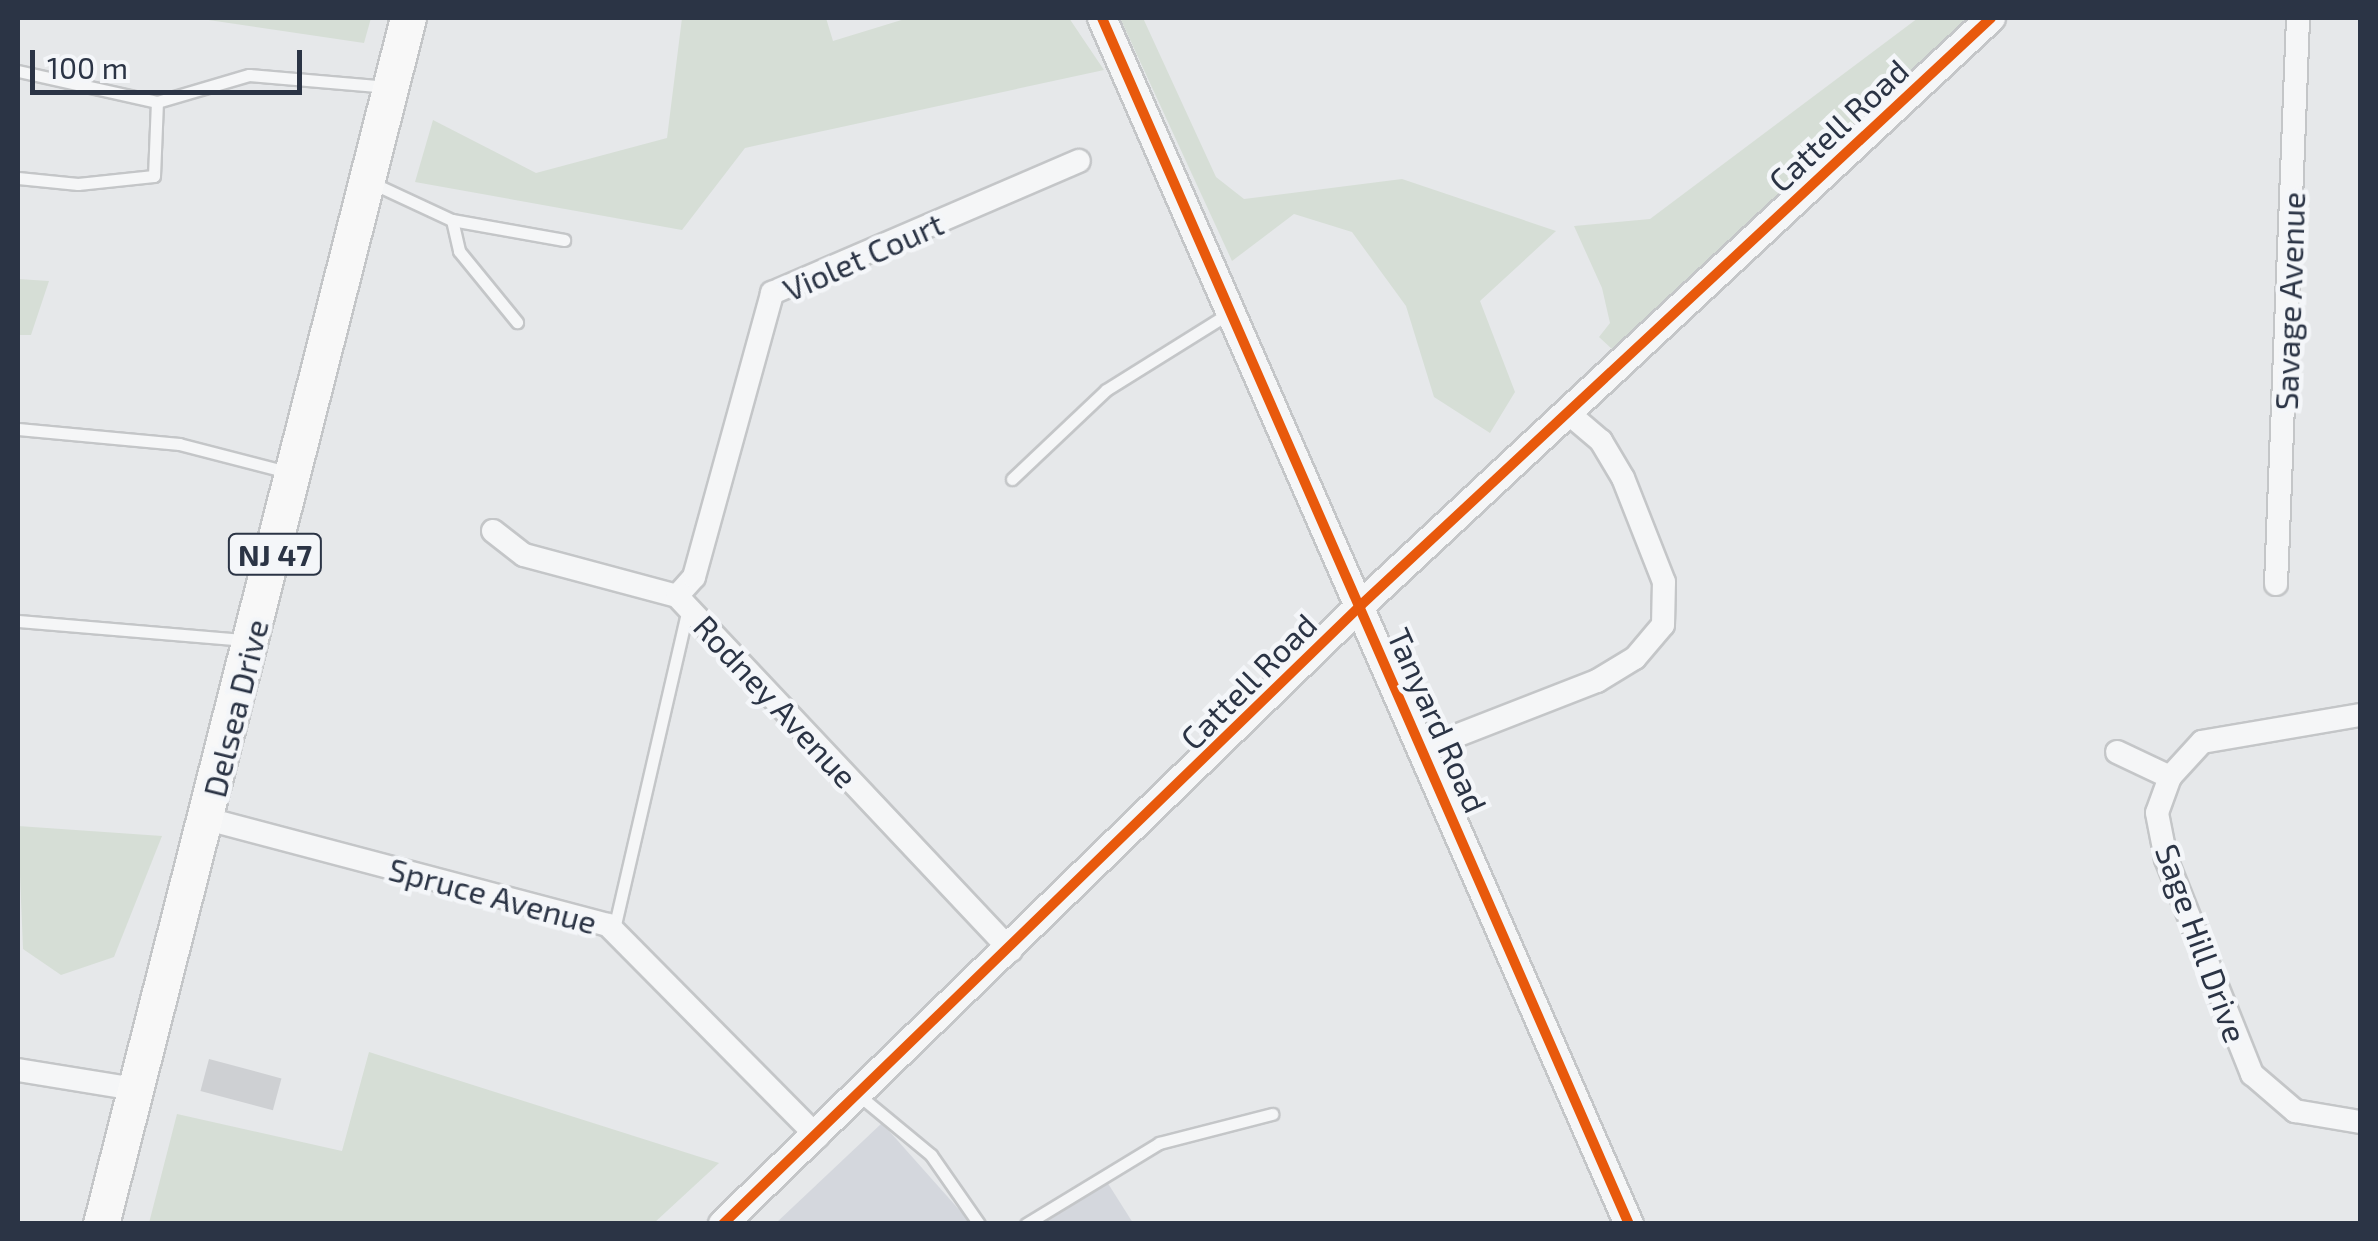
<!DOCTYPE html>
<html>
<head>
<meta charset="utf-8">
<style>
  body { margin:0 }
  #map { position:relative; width:2378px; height:1241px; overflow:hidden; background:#e6e8ea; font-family:"Exo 2",sans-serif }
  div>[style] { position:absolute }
  .built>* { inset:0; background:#d4d7dd }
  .green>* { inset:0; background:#d6ded6 }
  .building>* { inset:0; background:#ced0d3; transform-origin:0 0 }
  .roads { filter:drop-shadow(2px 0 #c4c6c8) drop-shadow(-2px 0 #c4c6c8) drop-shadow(0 2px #c4c6c8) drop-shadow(0 -2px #c4c6c8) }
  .service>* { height:11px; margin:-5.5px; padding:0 5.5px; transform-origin:5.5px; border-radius:5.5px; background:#f5f6f7 }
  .minor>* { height:22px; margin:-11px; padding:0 11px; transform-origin:11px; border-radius:11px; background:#f5f6f7 }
  .tertiary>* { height:28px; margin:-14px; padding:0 14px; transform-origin:14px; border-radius:14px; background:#f5f6f7 }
  .primary>* { height:35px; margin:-17.5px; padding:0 17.5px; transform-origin:17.5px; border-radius:17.5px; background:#f8f8f8 }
  .cycleway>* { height:10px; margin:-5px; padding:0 5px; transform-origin:5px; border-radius:5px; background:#e8590c }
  span { translate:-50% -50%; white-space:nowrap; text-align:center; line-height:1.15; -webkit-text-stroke:9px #f4f6f9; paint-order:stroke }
  .shield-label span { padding:2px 8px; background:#f4f6f9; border:2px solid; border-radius:8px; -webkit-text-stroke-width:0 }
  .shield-label { font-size:30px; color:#2b3445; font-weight:700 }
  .street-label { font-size:32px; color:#2b3445 }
  .frame { position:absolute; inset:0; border:20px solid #2b3445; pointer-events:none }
  .scale { position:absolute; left:30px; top:50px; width:272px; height:45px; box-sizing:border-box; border:5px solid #2b3445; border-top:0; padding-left:12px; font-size:30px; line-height:35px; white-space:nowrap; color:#2b3445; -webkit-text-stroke:8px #f4f6f9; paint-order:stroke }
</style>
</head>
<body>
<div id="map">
  <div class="built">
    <i style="clip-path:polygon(882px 1123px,971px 1223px,776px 1223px)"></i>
    <i style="clip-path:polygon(1102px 1174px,1133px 1223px,1031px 1224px)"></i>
  </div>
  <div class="green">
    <i style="clip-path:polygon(195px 18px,371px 18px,364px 43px)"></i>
    <i style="clip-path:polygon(682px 18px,826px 18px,833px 41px,908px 18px,1069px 18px,1104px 70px,745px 148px,682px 230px,415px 182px,433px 120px,536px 173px,667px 138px)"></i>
    <i style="clip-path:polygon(1120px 18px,1143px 18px,1216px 177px,1244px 199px,1402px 179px,1556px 231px,1480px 301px,1515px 392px,1490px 433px,1434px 397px,1406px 306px,1352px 232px,1294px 214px,1232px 261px)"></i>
    <i style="clip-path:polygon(1918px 18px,1972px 18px,1613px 350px,1599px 337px,1610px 323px,1602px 288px,1574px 226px,1650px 219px)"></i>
    <i style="clip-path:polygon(18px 279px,49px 281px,31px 335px,18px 335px)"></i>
    <i style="clip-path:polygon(18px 826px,162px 836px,114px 957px,61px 975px,23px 949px)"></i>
    <i style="clip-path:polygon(369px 1052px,719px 1163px,654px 1223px,149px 1223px,177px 1114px,342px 1151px)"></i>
  </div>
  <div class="building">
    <i style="left:209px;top:1059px;width:75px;height:33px;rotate:15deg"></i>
  </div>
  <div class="roads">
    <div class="service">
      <i style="left:18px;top:71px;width:142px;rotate:12.6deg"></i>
      <i style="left:157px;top:102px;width:96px;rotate:-16.4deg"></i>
      <i style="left:249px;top:75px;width:140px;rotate:4.9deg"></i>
      <i style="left:18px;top:178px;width:60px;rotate:5.7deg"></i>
      <i style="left:78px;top:184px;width:76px;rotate:-6deg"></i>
      <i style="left:154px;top:176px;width:74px;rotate:-87.7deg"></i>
      <i style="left:370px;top:182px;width:90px;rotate:24.9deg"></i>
      <i style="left:452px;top:220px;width:32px;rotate:77deg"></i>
      <i style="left:459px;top:251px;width:92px;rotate:50.8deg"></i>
      <i style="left:452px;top:220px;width:114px;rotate:10.1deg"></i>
      <i style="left:18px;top:429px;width:162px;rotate:5.3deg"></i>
      <i style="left:179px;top:444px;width:112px;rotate:14.5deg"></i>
      <i style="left:1012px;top:479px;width:129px;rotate:-43.4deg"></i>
      <i style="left:1106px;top:390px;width:145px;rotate:-32deg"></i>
      <i style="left:18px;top:621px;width:226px;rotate:4.8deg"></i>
      <i style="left:614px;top:929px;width:329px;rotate:-77deg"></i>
      <i style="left:861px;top:1097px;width:91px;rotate:39.6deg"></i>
      <i style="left:931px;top:1155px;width:84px;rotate:55.2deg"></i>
      <i style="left:1026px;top:1224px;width:156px;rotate:-31.3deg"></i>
      <i style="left:1159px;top:1143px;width:117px;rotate:-14.4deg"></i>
    </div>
    <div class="minor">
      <i style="left:493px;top:531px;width:39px;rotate:38deg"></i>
      <i style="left:524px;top:555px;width:158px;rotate:15deg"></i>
      <i style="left:677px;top:596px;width:487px;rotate:46.7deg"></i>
      <i style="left:2276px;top:584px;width:566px;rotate:-87.77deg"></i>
      <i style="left:677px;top:596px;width:25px;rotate:-48deg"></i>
      <i style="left:694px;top:577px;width:295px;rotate:-74.6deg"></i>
      <i style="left:772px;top:293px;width:334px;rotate:-23.3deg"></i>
      <i style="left:2360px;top:715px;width:160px;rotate:170.3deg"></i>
      <i style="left:2202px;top:742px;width:47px;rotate:132.4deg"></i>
      <i style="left:2170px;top:777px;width:38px;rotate:110deg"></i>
      <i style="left:2157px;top:813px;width:47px;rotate:78.9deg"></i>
      <i style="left:2166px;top:859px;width:232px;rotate:68.2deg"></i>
      <i style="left:2252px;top:1074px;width:57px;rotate:40.7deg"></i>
      <i style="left:2295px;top:1111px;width:66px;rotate:9.6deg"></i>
      <i style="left:1425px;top:748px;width:185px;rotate:-21.3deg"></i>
      <i style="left:1597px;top:681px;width:44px;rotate:-31.2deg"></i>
      <i style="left:1635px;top:658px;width:43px;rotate:-49.7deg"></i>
      <i style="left:1663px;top:625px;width:43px;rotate:-88.7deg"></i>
      <i style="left:1664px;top:582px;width:112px;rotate:-111.5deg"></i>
      <i style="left:1623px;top:478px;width:43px;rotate:-120.7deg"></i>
      <i style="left:1601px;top:441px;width:45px;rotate:-139.5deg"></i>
      <i style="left:2117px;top:752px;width:59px;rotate:25.3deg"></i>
      <i style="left:207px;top:819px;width:415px;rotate:14.8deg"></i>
      <i style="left:608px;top:925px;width:298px;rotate:45.3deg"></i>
      <i style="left:18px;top:1070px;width:119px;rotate:9.2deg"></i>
    </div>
    <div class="tertiary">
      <i style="left:1102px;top:18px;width:1316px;rotate:66.4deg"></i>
      <i style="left:723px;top:1224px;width:889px;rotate:-44.13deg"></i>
      <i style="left:1361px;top:605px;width:861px;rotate:-42.98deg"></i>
    </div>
    <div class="primary">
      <i style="left:101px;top:1224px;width:1244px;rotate:-75.72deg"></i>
    </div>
  </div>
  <div class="cycleway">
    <i style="left:1102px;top:18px;width:1316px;rotate:66.4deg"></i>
    <i style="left:723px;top:1224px;width:889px;rotate:-44.13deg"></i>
    <i style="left:1361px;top:605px;width:861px;rotate:-42.98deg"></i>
  </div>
  <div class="shield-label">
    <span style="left:275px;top:554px">NJ 47</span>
  </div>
  <div class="street-label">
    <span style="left:1838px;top:125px;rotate:-43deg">Cattell Road</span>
    <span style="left:863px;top:256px;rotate:-24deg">Violet Court</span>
    <span style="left:2289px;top:301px;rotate:-88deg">Savage Avenue</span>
    <span style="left:1248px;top:681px;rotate:-45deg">Cattell Road</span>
    <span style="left:776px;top:701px;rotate:47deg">Rodney Avenue</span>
    <span style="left:235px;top:708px;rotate:-76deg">Delsea Drive</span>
    <span style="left:1438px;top:720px;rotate:66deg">Tanyard Road</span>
    <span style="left:493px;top:895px;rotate:15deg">Spruce Avenue</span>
    <span style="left:2202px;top:943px;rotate:70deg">Sage Hill Drive</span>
  </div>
  <div class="frame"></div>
  <div class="scale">100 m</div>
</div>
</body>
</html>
